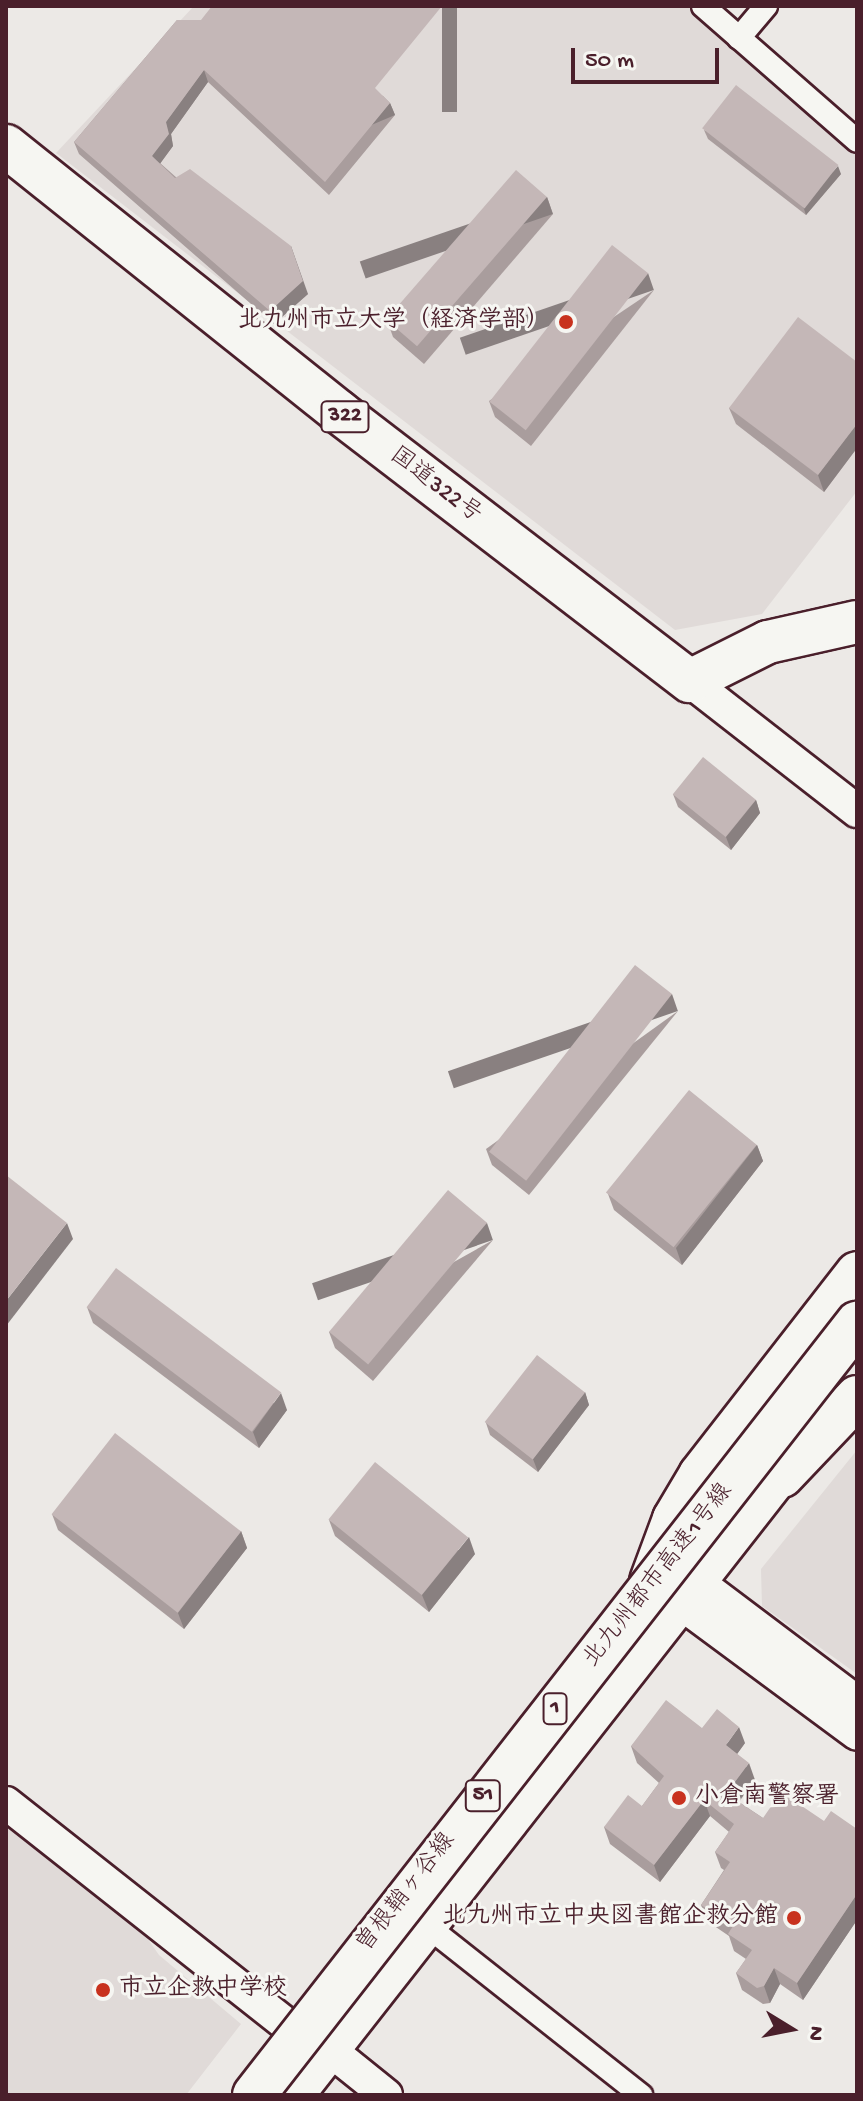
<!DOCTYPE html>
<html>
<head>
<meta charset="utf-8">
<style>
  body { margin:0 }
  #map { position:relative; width:863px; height:2101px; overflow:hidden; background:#ece9e6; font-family:"Gochi Hand","Klee One",sans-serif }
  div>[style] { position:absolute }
  .built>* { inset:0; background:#e0dad8 }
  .roads { filter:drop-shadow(2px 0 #4a1f2b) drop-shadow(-2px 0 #4a1f2b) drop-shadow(0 2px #4a1f2b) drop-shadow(0 -2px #4a1f2b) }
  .street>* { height:22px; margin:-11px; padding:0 11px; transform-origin:11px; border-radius:11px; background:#f6f6f2 }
  .secondary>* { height:32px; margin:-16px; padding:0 16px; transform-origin:16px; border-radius:16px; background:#f6f6f2 }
  .primary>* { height:36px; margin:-18px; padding:0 18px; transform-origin:18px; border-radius:18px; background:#f6f6f2 }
  .highway>* { height:42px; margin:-21px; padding:0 21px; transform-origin:21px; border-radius:21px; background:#f6f6f2 }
  .bridges { filter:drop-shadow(2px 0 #4a1f2b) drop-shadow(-2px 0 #4a1f2b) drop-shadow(0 2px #4a1f2b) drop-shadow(0 -2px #4a1f2b) }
  .highway-bridge>* { height:42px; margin:-21px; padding:0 21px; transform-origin:21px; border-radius:21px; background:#f6f6f2 }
  .wall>* { inset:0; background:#a99d9d }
  .shaded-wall>* { inset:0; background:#898080; transform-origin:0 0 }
  .building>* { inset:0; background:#c4b7b7; transform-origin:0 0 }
  .dots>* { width:22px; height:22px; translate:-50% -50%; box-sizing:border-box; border:4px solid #f6f6f2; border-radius:50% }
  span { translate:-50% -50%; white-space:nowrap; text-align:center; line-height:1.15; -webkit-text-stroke:6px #f6f6f2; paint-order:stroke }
  .shield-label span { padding:2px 6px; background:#f6f6f2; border:2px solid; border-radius:6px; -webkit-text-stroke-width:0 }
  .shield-label { font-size:22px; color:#4a1f2b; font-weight:700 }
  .poi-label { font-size:24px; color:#4a1f2b; font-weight:700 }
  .right { translate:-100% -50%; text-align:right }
  .left { translate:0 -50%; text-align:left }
  .street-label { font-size:24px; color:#4a1f2b }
  .frame { position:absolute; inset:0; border:8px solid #4a1f2b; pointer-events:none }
  .north { position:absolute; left:751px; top:1989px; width:80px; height:80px; -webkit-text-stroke:6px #f6f6f2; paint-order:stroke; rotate:100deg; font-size:22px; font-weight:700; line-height:32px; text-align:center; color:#4a1f2b }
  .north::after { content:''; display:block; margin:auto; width:28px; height:36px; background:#4a1f2b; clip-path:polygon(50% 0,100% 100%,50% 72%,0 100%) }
  .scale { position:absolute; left:571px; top:48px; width:148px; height:36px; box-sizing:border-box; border:4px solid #4a1f2b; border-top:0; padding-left:10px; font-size:24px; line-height:28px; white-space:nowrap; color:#4a1f2b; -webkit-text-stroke:6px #f6f6f2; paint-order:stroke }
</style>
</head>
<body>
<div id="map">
  <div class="built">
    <i style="clip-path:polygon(194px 6px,695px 6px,857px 150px,857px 491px,762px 614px,675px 630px,56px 153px)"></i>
    <i style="clip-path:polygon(857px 1450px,857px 1674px,762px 1606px,761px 1569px)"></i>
    <i style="clip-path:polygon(6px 1826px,145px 1935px,159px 1955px,241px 2024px,186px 2095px,6px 2095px)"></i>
  </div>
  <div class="roads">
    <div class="street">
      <i style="left:703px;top:6px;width:205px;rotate:41.2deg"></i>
      <i style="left:739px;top:38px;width:42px;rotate:-49.8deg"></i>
      <i style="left:427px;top:1926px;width:273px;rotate:38.3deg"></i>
    </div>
    <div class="secondary">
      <i style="left:690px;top:681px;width:212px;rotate:37.9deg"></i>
      <i style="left:679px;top:1568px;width:223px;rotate:37deg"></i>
      <i style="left:660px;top:1588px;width:245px;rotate:36.5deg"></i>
      <i style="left:6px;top:1803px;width:373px;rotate:38.3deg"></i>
      <i style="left:299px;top:2034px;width:35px;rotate:27deg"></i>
      <i style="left:330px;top:2050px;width:72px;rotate:38.8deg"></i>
    </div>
    <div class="primary">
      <i style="left:296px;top:2095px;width:814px;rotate:-51.93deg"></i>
    </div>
    <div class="highway">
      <i style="left:6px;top:146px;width:426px;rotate:38.6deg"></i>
      <i style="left:339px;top:412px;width:442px;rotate:37.5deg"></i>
      <i style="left:690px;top:681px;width:87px;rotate:-26.6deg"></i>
      <i style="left:768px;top:642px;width:91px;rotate:-12.7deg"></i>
      <i style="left:782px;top:1476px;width:109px;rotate:-46.5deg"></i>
      <i style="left:651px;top:1581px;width:66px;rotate:-69.6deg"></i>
      <i style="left:674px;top:1519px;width:51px;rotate:-59.4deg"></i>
      <i style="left:700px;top:1475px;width:256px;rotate:-52.1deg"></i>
    </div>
  </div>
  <div class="bridges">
    <div class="highway-bridge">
      <i style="left:254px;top:2095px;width:980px;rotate:-52.01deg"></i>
    </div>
  </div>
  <div class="wall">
    <i style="clip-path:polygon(177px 20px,383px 96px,390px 103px,395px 115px,329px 195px,208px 82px,171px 134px,173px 146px,160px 163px,308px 294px,274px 324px,79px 154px,74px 142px)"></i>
    <i style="clip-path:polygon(704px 130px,841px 174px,806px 215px,708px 139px)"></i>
    <i style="clip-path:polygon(547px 197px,553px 214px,424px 364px,393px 337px,387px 320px)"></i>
    <i style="clip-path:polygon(654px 290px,531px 446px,495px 417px,489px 401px)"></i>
    <i style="clip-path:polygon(857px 362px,857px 448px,824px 492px,736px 424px,729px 408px)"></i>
    <i style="clip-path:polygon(673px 794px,756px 800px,760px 813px,731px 850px,678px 807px)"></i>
    <i style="clip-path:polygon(678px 1011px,529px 1195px,492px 1165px,486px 1149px)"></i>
    <i style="clip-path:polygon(757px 1145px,763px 1161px,682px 1265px,614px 1210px,608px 1194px)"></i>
    <i style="clip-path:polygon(493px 1240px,373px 1381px,335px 1348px,329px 1332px)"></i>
    <i style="clip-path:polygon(87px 1307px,287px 1410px,259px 1448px,93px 1323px)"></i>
    <i style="clip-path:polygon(585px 1392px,589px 1405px,538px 1472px,490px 1435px,486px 1423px)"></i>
    <i style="clip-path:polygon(52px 1514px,241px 1531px,247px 1548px,184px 1629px,58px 1530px)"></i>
    <i style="clip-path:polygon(329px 1520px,475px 1554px,429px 1612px,335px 1536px)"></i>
    <i style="clip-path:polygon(745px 1743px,737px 1754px,755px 1780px,739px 1802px,763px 1818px,824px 1821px,857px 1829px,857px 1920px,803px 2000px,780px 1984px,770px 2003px,763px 2004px,742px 1990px,736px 1973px,746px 1959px,734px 1951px,729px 1936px,707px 1921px,701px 1905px,724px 1870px,721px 1868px,715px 1852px,729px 1832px,710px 1816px,660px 1882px,610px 1844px,604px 1827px,642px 1806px,659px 1783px,637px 1763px,631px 1746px)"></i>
  </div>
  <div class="shaded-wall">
    <i style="left:442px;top:6px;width:15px;height:106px"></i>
    <i style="clip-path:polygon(204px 70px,208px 82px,171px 134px,173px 146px,157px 168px,152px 156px,166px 122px)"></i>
    <i style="left:390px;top:103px;width:13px;height:102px;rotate:67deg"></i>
    <i style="clip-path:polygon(838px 166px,841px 174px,806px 215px,803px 206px)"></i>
    <i style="left:547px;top:197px;width:18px;height:198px;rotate:71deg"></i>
    <i style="clip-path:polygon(291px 246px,308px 294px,274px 324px,270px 311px)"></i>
    <i style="left:648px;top:273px;width:18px;height:199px;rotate:71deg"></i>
    <i style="clip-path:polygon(857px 424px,857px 448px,824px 492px,818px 475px)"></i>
    <i style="clip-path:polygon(756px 800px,760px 813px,731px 850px,726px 837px)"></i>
    <i style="left:672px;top:994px;width:18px;height:237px;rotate:71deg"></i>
    <i style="clip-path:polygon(757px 1145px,763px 1161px,682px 1265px,676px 1248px)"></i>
    <i style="clip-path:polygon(67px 1223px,73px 1239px,6px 1326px,6px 1301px)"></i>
    <i style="left:487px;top:1223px;width:18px;height:185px;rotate:71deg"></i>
    <i style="clip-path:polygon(585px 1392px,589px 1405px,538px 1472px,533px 1459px)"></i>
    <i style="clip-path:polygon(281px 1393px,287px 1410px,259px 1448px,253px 1432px)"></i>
    <i style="clip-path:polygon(241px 1531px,247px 1548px,184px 1629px,178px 1613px)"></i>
    <i style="clip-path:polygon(469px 1537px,475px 1554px,429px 1612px,422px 1595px)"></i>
    <i style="clip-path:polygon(739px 1727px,745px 1743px,732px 1761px,726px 1745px)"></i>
    <i style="clip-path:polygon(749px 1763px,755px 1780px,732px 1810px,726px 1794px)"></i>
    <i style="clip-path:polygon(704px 1800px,710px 1816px,660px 1882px,654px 1865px)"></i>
    <i style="clip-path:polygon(857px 1894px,857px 1920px,803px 2000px,797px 1983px)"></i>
    <i style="clip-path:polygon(774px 1968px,780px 1984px,770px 2003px,764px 1986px)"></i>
  </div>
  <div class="building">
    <i style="clip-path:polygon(212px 6px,442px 6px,375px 88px,390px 103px,325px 182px,204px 70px,166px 122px,169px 134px,152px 156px,175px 178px,190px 169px,291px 246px,303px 281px,270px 311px,74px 142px,177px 20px,201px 20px)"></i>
    <i style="left:736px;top:85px;width:130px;height:55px;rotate:38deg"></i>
    <i style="left:516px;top:170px;width:41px;height:198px;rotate:41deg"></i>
    <i style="left:612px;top:245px;width:46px;height:199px;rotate:38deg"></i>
    <i style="clip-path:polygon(798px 317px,857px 362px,857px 424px,818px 475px,729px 408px)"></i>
    <i style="left:703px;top:757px;width:68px;height:48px;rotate:39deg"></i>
    <i style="left:635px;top:965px;width:47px;height:237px;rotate:38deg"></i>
    <i style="left:689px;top:1090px;width:87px;height:132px;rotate:39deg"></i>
    <i style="clip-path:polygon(6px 1175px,67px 1223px,6px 1301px)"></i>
    <i style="left:448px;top:1190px;width:51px;height:185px;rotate:40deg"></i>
    <i style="left:116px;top:1268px;width:207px;height:49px;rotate:37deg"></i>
    <i style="left:537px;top:1355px;width:61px;height:85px;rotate:38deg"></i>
    <i style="left:115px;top:1433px;width:160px;height:103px;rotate:38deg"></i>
    <i style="left:375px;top:1462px;width:120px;height:74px;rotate:39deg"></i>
    <i style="clip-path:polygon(666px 1700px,702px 1728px,717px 1709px,739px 1727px,726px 1745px,749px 1763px,726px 1794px,763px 1818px,781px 1792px,824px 1821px,831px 1811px,857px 1829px,857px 1894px,797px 1983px,774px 1968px,764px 1986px,757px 1988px,736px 1973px,752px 1950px,728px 1934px,733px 1926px,701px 1905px,730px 1862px,715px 1852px,734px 1824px,704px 1800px,654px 1865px,604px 1827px,628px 1795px,642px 1806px,664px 1776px,631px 1746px)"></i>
  </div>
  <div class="dots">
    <i style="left:566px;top:322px;background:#c8321e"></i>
    <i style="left:679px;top:1798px;background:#c8321e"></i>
    <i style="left:794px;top:1918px;background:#c8321e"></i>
    <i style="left:103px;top:1990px;background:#c8321e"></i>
  </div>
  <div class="shield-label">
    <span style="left:345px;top:417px">322</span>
    <span style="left:555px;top:1709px">1</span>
    <span style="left:483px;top:1796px">51</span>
  </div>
  <div class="poi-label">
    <span class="right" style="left:550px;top:322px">北九州市立大学（経済学部）</span>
    <span class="left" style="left:695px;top:1798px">小倉南警察署</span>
    <span class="right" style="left:778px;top:1918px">北九州市立中央図書館企救分館</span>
    <span class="left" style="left:119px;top:1990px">市立企救中学校</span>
  </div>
  <div class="street-label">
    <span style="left:435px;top:486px;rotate:37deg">国道322号</span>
    <span style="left:659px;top:1576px;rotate:-52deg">北九州都市高速1号線</span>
    <span style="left:407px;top:1893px;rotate:-52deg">曽根鞘ヶ谷線</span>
  </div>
  <div class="frame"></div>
  <div class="north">N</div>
  <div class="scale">50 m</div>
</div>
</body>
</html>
